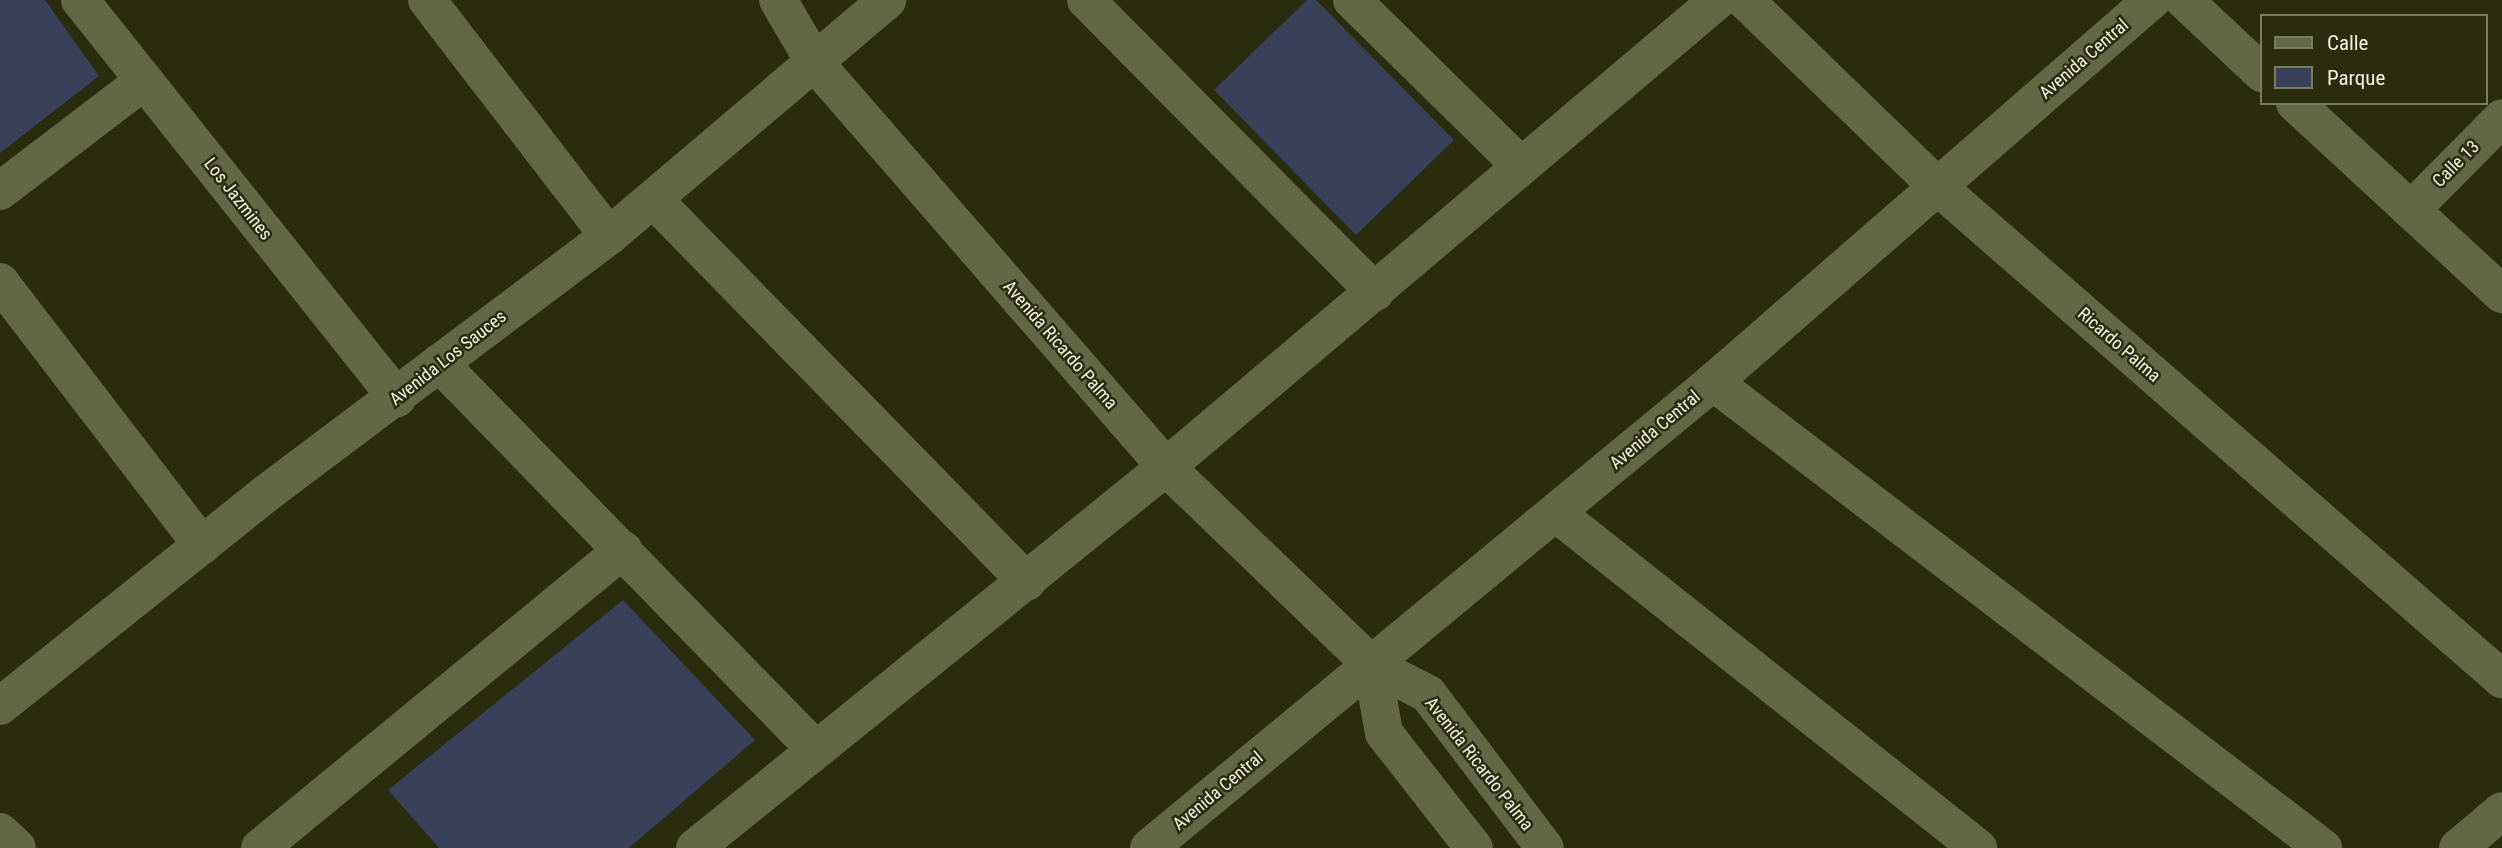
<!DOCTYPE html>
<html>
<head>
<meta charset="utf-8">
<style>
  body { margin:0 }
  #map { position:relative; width:2502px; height:848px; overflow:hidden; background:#292d0e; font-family:"Roboto Condensed",sans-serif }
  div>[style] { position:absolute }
  .green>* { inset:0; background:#39405a }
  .minor>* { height:38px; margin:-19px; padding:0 19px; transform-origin:19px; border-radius:19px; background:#626746 }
  .tertiary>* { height:38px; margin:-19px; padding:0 19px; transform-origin:19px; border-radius:19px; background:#626746 }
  span { translate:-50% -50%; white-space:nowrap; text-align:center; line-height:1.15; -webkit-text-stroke:5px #292d0e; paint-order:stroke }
  .street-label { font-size:18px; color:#f1f4e2 }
  .legend { position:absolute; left:2260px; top:14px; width:228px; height:91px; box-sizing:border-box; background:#292d0e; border:2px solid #797d63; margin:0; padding:9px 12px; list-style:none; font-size:21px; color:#f1f4e2 }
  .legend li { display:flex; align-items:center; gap:14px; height:35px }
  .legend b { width:35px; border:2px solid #797d63 }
</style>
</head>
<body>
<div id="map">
  <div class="green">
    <i style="clip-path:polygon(0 0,45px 0,99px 76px,0 153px)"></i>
    <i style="clip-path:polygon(1307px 0,1316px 0,1454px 140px,1356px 235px,1214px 90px)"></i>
    <i style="clip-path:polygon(623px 600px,755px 740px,629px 848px,439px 848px,388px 790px)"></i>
  </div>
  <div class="minor">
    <i style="left:80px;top:0;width:509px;rotate:51.46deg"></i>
    <i style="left:427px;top:0;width:298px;rotate:52.4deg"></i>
    <i style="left:778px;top:0;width:73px;rotate:59.6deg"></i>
    <i style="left:815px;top:63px;width:535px;rotate:49.02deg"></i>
    <i style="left:1166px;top:467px;width:286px;rotate:43.9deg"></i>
    <i style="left:1086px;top:0;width:411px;rotate:45.3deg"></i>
    <i style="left:1352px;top:0;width:234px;rotate:44.5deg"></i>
    <i style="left:1745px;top:0;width:267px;rotate:44.1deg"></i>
    <i style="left:1937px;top:186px;width:750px;rotate:41.11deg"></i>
    <i style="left:2184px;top:0;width:107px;rotate:43.1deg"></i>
    <i style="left:2295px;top:103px;width:282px;rotate:42.7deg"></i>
    <i style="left:0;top:191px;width:181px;rotate:-37.4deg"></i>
    <i style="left:653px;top:199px;width:535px;rotate:45.68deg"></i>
    <i style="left:2411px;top:210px;width:129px;rotate:-45.3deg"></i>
    <i style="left:0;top:282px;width:332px;rotate:52.5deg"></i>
    <i style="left:439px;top:363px;width:539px;rotate:45.75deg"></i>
    <i style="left:1713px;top:382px;width:768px;rotate:37.38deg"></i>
    <i style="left:1556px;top:513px;width:539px;rotate:38.44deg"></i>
    <i style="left:0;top:832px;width:23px;rotate:43deg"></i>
    <i style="left:260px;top:848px;width:470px;rotate:-39.4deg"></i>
    <i style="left:695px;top:848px;width:606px;rotate:-38.97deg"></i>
    <i style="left:1166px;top:467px;width:723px;rotate:-40.23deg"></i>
    <i style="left:2458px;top:848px;width:57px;rotate:-40.1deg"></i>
  </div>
  <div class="tertiary">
    <i style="left:1372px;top:665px;width:63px;rotate:27.4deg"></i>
    <i style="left:1428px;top:694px;width:193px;rotate:52.8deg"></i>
    <i style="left:1372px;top:665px;width:69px;rotate:80deg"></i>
    <i style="left:1384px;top:733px;width:146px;rotate:52deg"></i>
    <i style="left:0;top:706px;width:343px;rotate:-38.6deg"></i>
    <i style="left:268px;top:492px;width:426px;rotate:-36.9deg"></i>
    <i style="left:609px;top:236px;width:365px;rotate:-40.3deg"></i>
    <i style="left:1149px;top:848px;width:732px;rotate:-39.56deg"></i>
    <i style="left:1713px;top:382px;width:582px;rotate:-41.03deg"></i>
  </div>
  <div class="street-label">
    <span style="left:2084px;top:59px;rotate:-41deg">Avenida Central</span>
    <span style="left:2456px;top:164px;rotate:-45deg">Calle 13</span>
    <span style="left:238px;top:199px;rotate:52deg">Los Jazmines</span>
    <span style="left:1060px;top:345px;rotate:49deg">Avenida Ricardo Palma</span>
    <span style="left:2119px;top:345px;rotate:41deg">Ricardo Palma</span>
    <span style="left:448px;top:358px;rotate:-38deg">Avenida Los Sauces</span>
    <span style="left:1655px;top:430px;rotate:-40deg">Avenida Central</span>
    <span style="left:1479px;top:764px;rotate:52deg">Avenida Ricardo Palma</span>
    <span style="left:1218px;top:791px;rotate:-40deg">Avenida Central</span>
  </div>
  <ul class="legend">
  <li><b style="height:9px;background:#626746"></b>Calle</li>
  <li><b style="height:19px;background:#39405a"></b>Parque</li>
  </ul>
</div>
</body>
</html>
